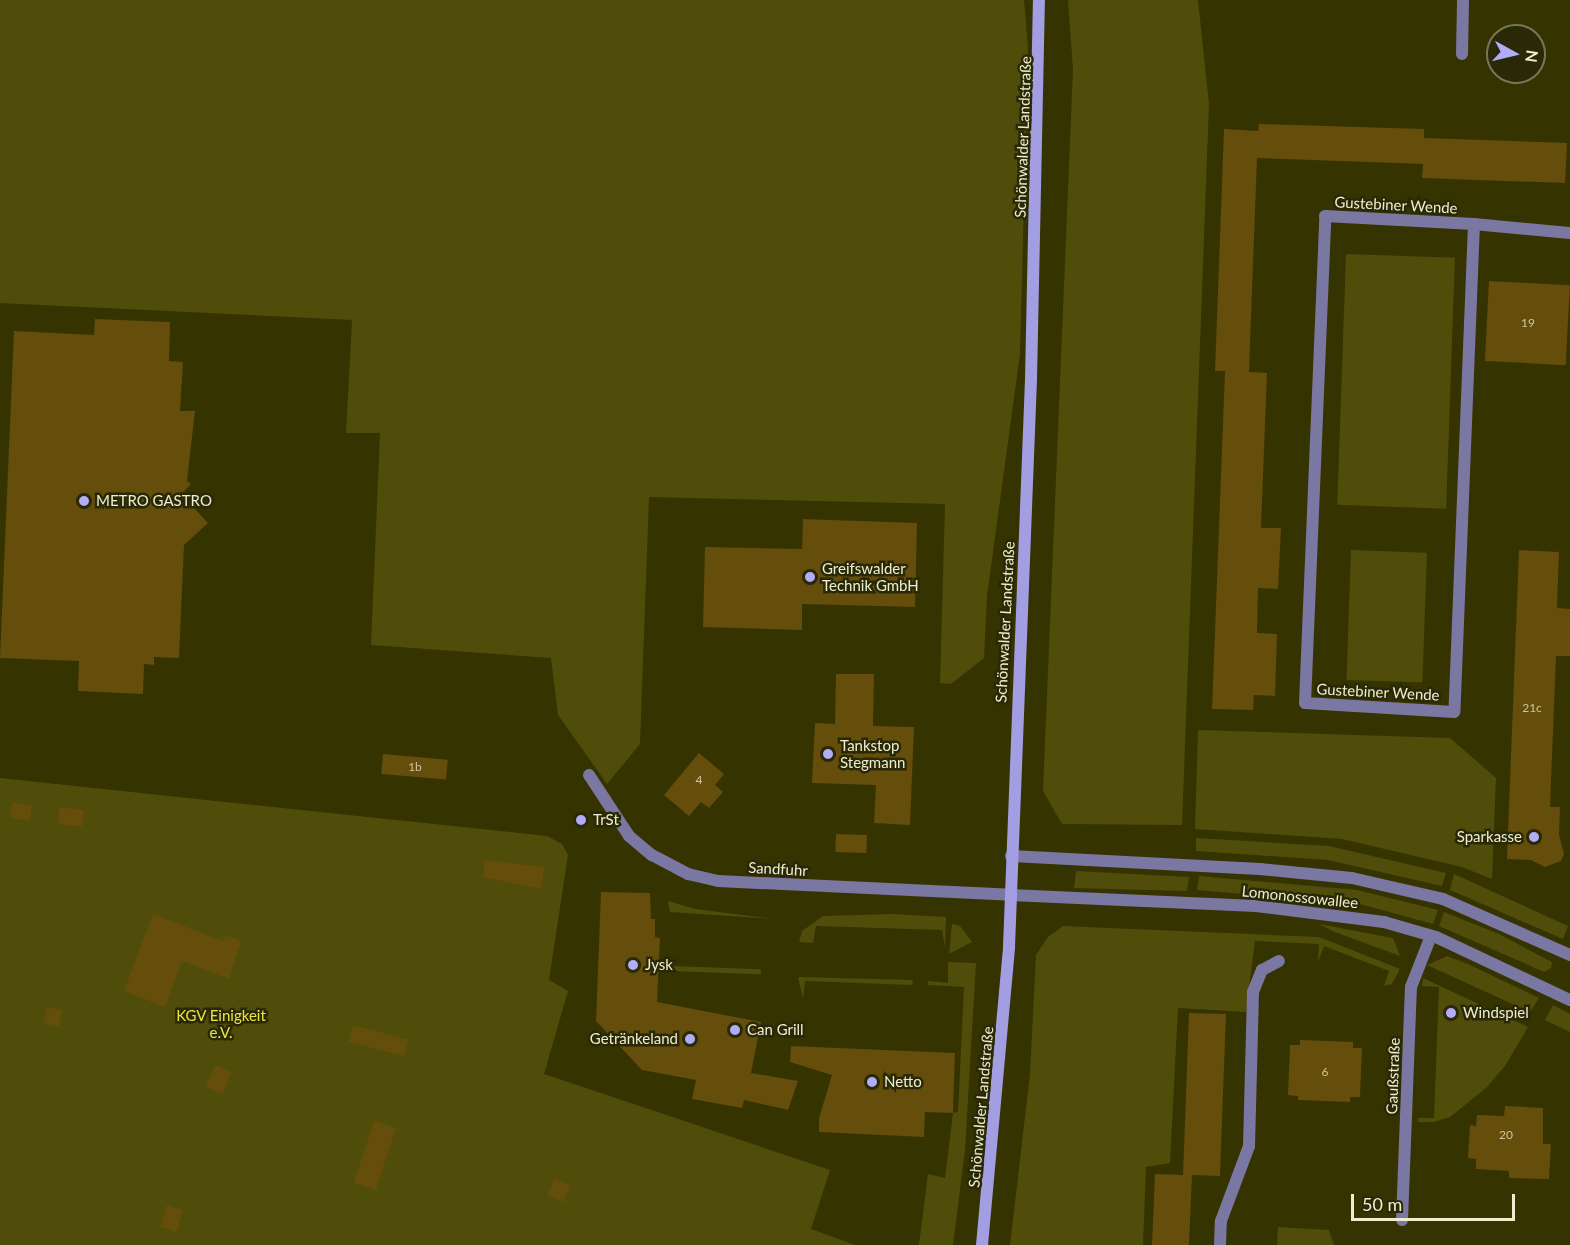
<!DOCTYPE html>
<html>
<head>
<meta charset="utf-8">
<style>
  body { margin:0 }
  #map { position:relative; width:1570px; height:1245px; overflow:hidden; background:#353300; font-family:Lato,sans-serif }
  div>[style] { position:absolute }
  .green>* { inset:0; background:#504d0b; transform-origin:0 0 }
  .building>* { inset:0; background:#654d0b; transform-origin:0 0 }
  .minor>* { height:12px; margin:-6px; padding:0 6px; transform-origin:6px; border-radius:6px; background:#7a77a2 }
  .tertiary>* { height:12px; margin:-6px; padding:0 6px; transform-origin:6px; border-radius:6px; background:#7a77a2 }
  .secondary>* { height:12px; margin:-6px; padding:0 6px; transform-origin:6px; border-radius:6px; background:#a39de2 }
  .dots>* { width:16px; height:16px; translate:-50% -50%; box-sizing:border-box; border:3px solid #2a2907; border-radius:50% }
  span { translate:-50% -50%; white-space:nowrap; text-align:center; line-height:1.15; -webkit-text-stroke:5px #2a2907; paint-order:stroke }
  .number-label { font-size:12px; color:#ccc69d }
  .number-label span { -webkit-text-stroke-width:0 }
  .street-label { font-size:15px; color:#eeeece }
  .poi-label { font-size:15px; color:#eeeece }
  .left { translate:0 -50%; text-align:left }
  .right { translate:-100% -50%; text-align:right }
  .park-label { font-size:15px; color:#ebe53d }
  .north { position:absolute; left:1486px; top:24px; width:60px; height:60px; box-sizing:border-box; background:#2a2907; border:2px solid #787857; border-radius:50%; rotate:98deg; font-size:16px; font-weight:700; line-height:24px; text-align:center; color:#eeeece }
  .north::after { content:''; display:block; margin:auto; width:21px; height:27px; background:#b3adf9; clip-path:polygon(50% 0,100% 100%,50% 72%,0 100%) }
  .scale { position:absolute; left:1351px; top:1194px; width:164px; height:27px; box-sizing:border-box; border:3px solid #eeeece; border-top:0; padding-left:8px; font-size:18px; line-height:21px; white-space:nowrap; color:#eeeece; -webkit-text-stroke:4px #2a2907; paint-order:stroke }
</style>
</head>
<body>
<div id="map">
  <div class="green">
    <i style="clip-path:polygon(0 0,1024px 0,1028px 48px,1020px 354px,987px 596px,984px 658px,951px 684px,940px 683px,945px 504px,649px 497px,640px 744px,607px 784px,558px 715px,551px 658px,371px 645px,380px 433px,346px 433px,352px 320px,0 303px)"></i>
    <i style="clip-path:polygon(1068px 0,1198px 0,1209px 104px,1182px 825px,1062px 824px,1043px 791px,1073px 69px)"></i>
    <i style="left:1346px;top:254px;width:109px;height:251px;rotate:2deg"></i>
    <i style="left:1351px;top:550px;width:76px;height:130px;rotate:2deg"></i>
    <i style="clip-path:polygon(1198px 730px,1450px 738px,1496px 778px,1492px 879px,1462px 867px,1342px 839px,1195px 829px)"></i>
    <i style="clip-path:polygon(0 778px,547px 836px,562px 844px,568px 855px,549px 980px,568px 991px,544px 1074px,830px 1170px,811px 1229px,855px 1245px,0 1245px)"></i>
    <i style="clip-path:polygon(1196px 838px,1329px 846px,1446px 873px,1442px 886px,1328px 860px,1196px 851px)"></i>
    <i style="clip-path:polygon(1076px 871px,1189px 877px,1187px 891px,1074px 888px)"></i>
    <i style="clip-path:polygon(1454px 874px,1568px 926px,1563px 939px,1450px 890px)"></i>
    <i style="clip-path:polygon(1199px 876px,1357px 890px,1438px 910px,1433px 924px,1360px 904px,1197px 890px)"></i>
    <i style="clip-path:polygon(668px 901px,695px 909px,775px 919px,670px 912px)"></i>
    <i style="clip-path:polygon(1444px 912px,1499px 934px,1552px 962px,1551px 968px,1544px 972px,1439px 926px)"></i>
    <i style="clip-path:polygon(892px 914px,946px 917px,945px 947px,942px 930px,816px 926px,813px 943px,799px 942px,802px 931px,823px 916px)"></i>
    <i style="clip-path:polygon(952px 924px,960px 926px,972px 942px,949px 954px)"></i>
    <i style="clip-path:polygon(1319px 924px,1393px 938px,1400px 956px,1332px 931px)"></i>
    <i style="clip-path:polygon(1063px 926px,1319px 937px,1400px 969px,1392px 984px,1384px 986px,1389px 971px,1324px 946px,1318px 962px,1319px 944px,1255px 941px,1246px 1012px,1178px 1008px,1170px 1163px,1146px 1167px,1143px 1245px,1010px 1245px,1030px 1074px,1036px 955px,1048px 937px)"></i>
    <i style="clip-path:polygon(1447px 956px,1468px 964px,1539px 998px,1530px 1012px,1427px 965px)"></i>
    <i style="clip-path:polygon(948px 962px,976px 963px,965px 1150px,953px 1245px,919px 1245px,928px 1174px,945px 1178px,953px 1113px,958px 1112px,964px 987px,928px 985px,928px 981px,948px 983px)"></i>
    <i style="left:669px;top:966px;width:92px;height:5px;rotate:2deg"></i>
    <i style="clip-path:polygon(798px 977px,913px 980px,912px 985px,805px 981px,803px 999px)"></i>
    <i style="clip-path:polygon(1423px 978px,1528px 1027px,1505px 1066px,1486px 1088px,1450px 1117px,1434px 1122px,1418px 1122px,1418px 1118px,1434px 1118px,1439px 987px,1422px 986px)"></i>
    <i style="clip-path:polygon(1553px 1005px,1570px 1014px,1570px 1032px,1545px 1020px)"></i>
    <i style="clip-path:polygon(1278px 1227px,1329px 1230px,1334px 1245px,1277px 1245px)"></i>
  </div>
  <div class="building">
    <i style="clip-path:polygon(1259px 124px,1424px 129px,1424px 138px,1567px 143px,1565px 183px,1422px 178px,1423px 164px,1257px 158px,1249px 372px,1267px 373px,1261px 528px,1281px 528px,1278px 589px,1258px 588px,1257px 633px,1277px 634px,1275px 696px,1254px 695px,1253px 710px,1212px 709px,1225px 371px,1215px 371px,1224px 129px,1258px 131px)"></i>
    <i style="left:1489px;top:281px;width:81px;height:80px;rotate:3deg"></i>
    <i style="clip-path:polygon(95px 319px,170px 322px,169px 361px,183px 362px,180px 411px,195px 411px,187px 481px,191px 484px,181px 494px,208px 523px,184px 545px,179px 658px,154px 657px,154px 665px,144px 664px,143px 694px,78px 691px,79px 661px,0 658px,14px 331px,94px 335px)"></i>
    <i style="clip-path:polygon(803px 519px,917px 523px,915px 607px,802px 604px,802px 630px,703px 627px,705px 547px,802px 549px)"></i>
    <i style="clip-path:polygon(1519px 550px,1559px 552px,1557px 608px,1570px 609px,1570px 656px,1556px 656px,1550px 807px,1560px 807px,1559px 835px,1564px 854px,1561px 861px,1545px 867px,1531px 860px,1507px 859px)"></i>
    <i style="clip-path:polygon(836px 674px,874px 674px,873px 726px,914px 727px,910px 825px,874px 823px,876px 785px,812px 783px,815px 723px,835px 724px)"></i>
    <i style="clip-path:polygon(699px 753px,724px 774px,715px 785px,723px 792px,709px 808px,701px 802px,689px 816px,664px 795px)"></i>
    <i style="left:383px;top:754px;width:65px;height:20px;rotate:5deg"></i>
    <i style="left:12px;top:802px;width:20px;height:16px;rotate:9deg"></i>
    <i style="left:60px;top:807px;width:24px;height:17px;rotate:7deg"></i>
    <i style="left:836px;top:834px;width:31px;height:18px;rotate:2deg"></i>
    <i style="clip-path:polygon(485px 860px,544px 867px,541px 889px,483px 877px)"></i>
    <i style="clip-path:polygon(601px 892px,650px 893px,651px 919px,655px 919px,655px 937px,660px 938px,657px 1002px,761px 1022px,751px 1073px,798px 1081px,788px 1110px,744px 1100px,742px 1108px,692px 1099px,696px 1080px,642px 1070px,596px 1021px)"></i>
    <i style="clip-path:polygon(153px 914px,223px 941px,225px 935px,241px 941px,229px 979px,182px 961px,165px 1007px,124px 991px)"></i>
    <i style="left:47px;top:1007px;width:16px;height:16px;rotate:14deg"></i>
    <i style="clip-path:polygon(1189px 1013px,1226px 1014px,1220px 1176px,1192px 1175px,1189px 1245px,1152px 1245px,1155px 1174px,1183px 1175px)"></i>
    <i style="left:353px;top:1025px;width:57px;height:17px;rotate:15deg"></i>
    <i style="clip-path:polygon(1300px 1040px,1353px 1042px,1353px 1048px,1362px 1048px,1360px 1097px,1350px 1097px,1350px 1102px,1298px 1100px,1298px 1096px,1288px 1095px,1290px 1045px,1300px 1045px)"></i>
    <i style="clip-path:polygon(791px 1046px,955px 1053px,953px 1113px,925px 1112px,924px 1137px,819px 1132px,819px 1118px,832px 1075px,790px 1062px)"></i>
    <i style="left:215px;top:1065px;width:18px;height:24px;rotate:22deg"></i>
    <i style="clip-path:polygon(1505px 1106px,1543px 1108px,1543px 1144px,1551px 1144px,1549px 1179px,1509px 1178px,1509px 1171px,1476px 1169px,1476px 1159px,1468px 1158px,1470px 1125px,1476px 1126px,1477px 1115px,1504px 1116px)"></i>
    <i style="left:374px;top:1121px;width:23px;height:65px;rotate:18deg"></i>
    <i style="left:554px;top:1179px;width:17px;height:18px;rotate:21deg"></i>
    <i style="left:167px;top:1205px;width:17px;height:23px;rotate:17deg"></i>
  </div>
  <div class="minor">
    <i style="left:1462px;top:54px;width:54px;rotate:-88.9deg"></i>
    <i style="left:1474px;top:224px;width:488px;rotate:92.3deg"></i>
    <i style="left:1454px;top:712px;width:149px;rotate:-176.5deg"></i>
    <i style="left:1305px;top:703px;width:487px;rotate:-87.6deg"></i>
    <i style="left:1325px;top:216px;width:149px;rotate:3.1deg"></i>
    <i style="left:1474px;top:224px;width:96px;rotate:5.4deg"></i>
    <i style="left:589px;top:775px;width:73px;rotate:56.7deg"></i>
    <i style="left:629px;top:836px;width:30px;rotate:40deg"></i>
    <i style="left:652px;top:855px;width:41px;rotate:27.8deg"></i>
    <i style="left:688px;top:874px;width:31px;rotate:13deg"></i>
    <i style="left:718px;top:881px;width:293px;rotate:2.7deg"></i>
    <i style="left:1402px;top:1220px;width:233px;rotate:-87.8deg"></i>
    <i style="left:1411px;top:987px;width:55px;rotate:-68.6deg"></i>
    <i style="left:1220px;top:1245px;width:24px;rotate:-88deg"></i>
    <i style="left:1221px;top:1221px;width:80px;rotate:-69.5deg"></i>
    <i style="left:1249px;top:1146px;width:154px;rotate:-88.5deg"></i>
    <i style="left:1253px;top:992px;width:24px;rotate:-68deg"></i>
    <i style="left:1262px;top:970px;width:19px;rotate:-28deg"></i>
  </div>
  <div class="tertiary">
    <i style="left:1011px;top:856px;width:249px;rotate:3deg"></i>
    <i style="left:1260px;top:869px;width:92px;rotate:5.6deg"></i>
    <i style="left:1352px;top:878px;width:93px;rotate:13deg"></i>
    <i style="left:1443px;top:899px;width:139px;rotate:23.8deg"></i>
    <i style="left:1011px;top:895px;width:245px;rotate:2.6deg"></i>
    <i style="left:1256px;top:906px;width:129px;rotate:7.1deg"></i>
    <i style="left:1384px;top:922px;width:54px;rotate:16.1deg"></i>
    <i style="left:1436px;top:937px;width:148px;rotate:25.2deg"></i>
  </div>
  <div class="secondary">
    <i style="left:982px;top:1245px;width:299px;rotate:-84.8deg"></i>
    <i style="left:1009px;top:947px;width:568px;rotate:-87.78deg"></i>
    <i style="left:1031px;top:379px;width:379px;rotate:-88.8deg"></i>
  </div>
  <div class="dots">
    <i style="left:84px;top:501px;background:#b3adf9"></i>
    <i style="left:810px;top:577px;background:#b3adf9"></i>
    <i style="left:828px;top:754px;background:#b3adf9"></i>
    <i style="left:581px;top:820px;background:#b3adf9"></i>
    <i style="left:1534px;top:837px;background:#b3adf9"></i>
    <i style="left:633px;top:965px;background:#b3adf9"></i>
    <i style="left:1451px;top:1013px;background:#b3adf9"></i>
    <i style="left:735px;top:1030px;background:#b3adf9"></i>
    <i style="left:690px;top:1039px;background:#b3adf9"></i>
    <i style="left:872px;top:1082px;background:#b3adf9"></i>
  </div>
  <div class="number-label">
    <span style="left:1528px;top:323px">19</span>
    <span style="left:1532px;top:708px">21c</span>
    <span style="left:415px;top:767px">1b</span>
    <span style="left:699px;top:780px">4</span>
    <span style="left:1325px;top:1072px">6</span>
    <span style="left:1506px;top:1135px">20</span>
  </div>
  <div class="street-label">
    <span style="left:1023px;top:137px;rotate:-88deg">Schönwalder Landstraße</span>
    <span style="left:1396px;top:205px;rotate:3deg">Gustebiner Wende</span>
    <span style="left:1005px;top:622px;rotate:-87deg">Schönwalder Landstraße</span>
    <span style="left:1378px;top:692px;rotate:3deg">Gustebiner Wende</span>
    <span style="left:778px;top:869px;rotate:3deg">Sandfuhr</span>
    <span style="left:1300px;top:897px;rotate:6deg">Lomonossowallee</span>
    <span style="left:1393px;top:1076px;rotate:-88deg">Gaußstraße</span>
    <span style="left:981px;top:1107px;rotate:-85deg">Schönwalder Landstraße</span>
  </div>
  <div class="poi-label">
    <span class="left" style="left:96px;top:501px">METRO GASTRO</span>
    <span class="left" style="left:822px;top:577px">Greifswalder<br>Technik GmbH</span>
    <span class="left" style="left:840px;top:754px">Tankstop<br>Stegmann</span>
    <span class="left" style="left:593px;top:820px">TrSt</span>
    <span class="right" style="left:1522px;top:837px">Sparkasse</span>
    <span class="left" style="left:645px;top:965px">Jysk</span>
    <span class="left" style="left:1463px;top:1013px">Windspiel</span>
    <span class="left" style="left:747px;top:1030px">Can Grill</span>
    <span class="right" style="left:678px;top:1039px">Getränkeland</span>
    <span class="left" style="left:884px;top:1082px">Netto</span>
  </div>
  <div class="park-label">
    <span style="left:221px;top:1024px">KGV Einigkeit<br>e.V.</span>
  </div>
  <div class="north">N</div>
  <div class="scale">50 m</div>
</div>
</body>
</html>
